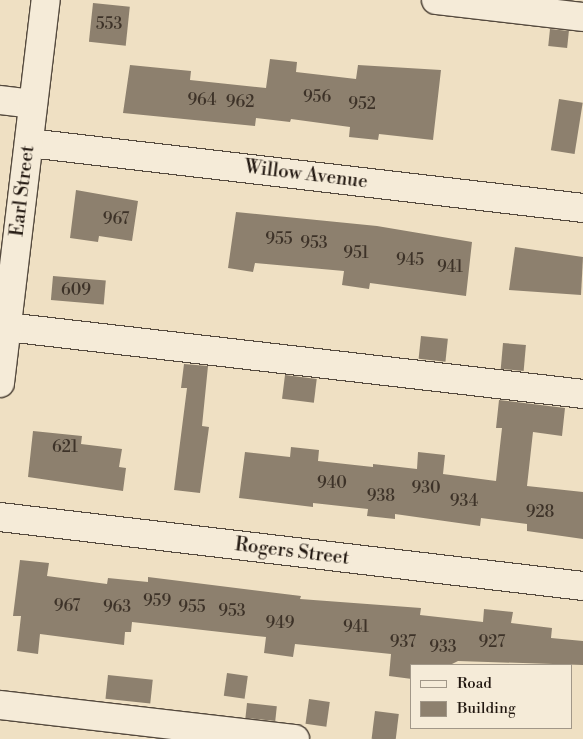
<!DOCTYPE html>
<html>
<head>
<meta charset="utf-8">
<style>
  body { margin:0 }
  #map { position:relative; width:583px; height:739px; overflow:hidden; background:#efe0c3; font-family:"Libre Bodoni",serif }
  div>[style] { position:absolute }
  .building>* { inset:0; background:#8d806e; transform-origin:0 0 }
  .roads { filter:drop-shadow(1px 0 #554a3e) drop-shadow(-1px 0 #554a3e) drop-shadow(0 1px #554a3e) drop-shadow(0 -1px #554a3e) }
  .minor>* { height:28px; margin:-14px; padding:0 14px; transform-origin:14px; border-radius:14px; background:#f5ebd8 }
  span { translate:-50% -50%; white-space:nowrap; text-align:center; line-height:1.15; -webkit-text-stroke:4px #f5ebd8; paint-order:stroke }
  .number-label { font-size:16px; color:#3d3228 }
  .number-label span { -webkit-text-stroke-width:0 }
  .street-label { font-size:19px; color:#221811 }
  .legend { position:absolute; left:410px; top:664px; width:162px; height:65px; box-sizing:border-box; background:#f5ebd8; border:1px solid #a19788; margin:0; padding:6px 9px; list-style:none; font-size:15px; color:#221811 }
  .legend li { display:flex; align-items:center; gap:10px; height:25px }
  .legend b { width:25px; border:1px solid #a19788 }
</style>
</head>
<body>
<div id="map">
  <div class="building">
    <i style="left:93px;top:3px;width:37px;height:39px;rotate:6deg"></i>
    <i style="left:550px;top:29px;width:19px;height:17px;rotate:6deg"></i>
    <i style="clip-path:polygon(270px 59px,297px 62px,296px 72px,356px 79px,358px 65px,441px 70px,433px 140px,379px 134px,378px 140px,349px 137px,350px 127px,291px 119px,290px 122px,256px 118px,255px 126px,123px 113px,130px 65px,191px 71px,190px 80px,266px 88px)"></i>
    <i style="left:559px;top:99px;width:24px;height:52px;rotate:9deg"></i>
    <i style="clip-path:polygon(76px 190px,138px 201px,132px 241px,99px 236px,98px 242px,70px 238px)"></i>
    <i style="clip-path:polygon(236px 212px,377px 226px,472px 242px,466px 296px,370px 283px,369px 289px,342px 285px,344px 271px,255px 263px,253px 272px,228px 268px)"></i>
    <i style="clip-path:polygon(515px 247px,583px 257px,581px 295px,509px 290px)"></i>
    <i style="left:53px;top:276px;width:53px;height:24px;rotate:5deg"></i>
    <i style="left:421px;top:336px;width:27px;height:23px;rotate:6deg"></i>
    <i style="left:503px;top:343px;width:23px;height:26px;rotate:5deg"></i>
    <i style="clip-path:polygon(184px 364px,208px 366px,202px 426px,209px 427px,200px 493px,174px 490px,187px 388px,181px 388px)"></i>
    <i style="left:285px;top:375px;width:32px;height:24px;rotate:7deg"></i>
    <i style="clip-path:polygon(499px 400px,565px 408px,562px 436px,533px 432px,527px 486px,583px 492px,583px 539px,527px 531px,527px 524px,481px 518px,480px 526px,395px 514px,395px 519px,367px 516px,368px 509px,313px 503px,313px 507px,239px 498px,245px 452px,290px 457px,291px 447px,319px 450px,318px 461px,373px 467px,373px 464px,417px 469px,418px 452px,445px 455px,443px 474px,496px 481px,502px 428px,496px 428px)"></i>
    <i style="clip-path:polygon(33px 431px,82px 436px,81px 444px,122px 449px,119px 467px,126px 468px,123px 491px,28px 477px)"></i>
    <i style="clip-path:polygon(20px 560px,49px 563px,47px 576px,107px 584px,108px 578px,148px 582px,148px 577px,301px 596px,300px 599px,421px 608px,420px 615px,483px 622px,484px 609px,513px 612px,511px 623px,552px 628px,551px 638px,583px 641px,583px 665px,458px 661px,450px 665px,412px 665px,412px 679px,389px 676px,391px 654px,295px 644px,293px 657px,264px 653px,266px 637px,132px 622px,131px 632px,125px 632px,124px 645px,40px 634px,38px 654px,17px 651px,21px 616px,13px 616px)"></i>
    <i style="left:227px;top:673px;width:21px;height:23px;rotate:8deg"></i>
    <i style="left:108px;top:675px;width:45px;height:24px;rotate:6deg"></i>
    <i style="left:309px;top:699px;width:21px;height:25px;rotate:8deg"></i>
    <i style="left:247px;top:703px;width:30px;height:15px;rotate:6deg"></i>
    <i style="left:375px;top:711px;width:24px;height:28px;rotate:7deg"></i>
  </div>
  <div class="roads">
    <div class="minor">
      <i style="left:436px;top:0;width:148px;rotate:6.6deg"></i>
      <i style="left:0;top:100px;width:33px;rotate:7deg"></i>
      <i style="left:29px;top:143px;width:558px;rotate:6.69deg"></i>
      <i style="left:7px;top:327px;width:580px;rotate:6.63deg"></i>
      <i style="left:0;top:383px;width:386px;rotate:-83.2deg"></i>
      <i style="left:0;top:517px;width:587px;rotate:6.75deg"></i>
      <i style="left:0;top:705px;width:297px;rotate:6.6deg"></i>
    </div>
  </div>
  <div class="number-label">
    <span style="left:109px;top:24px">553</span>
    <span style="left:317px;top:97px">956</span>
    <span style="left:202px;top:100px">964</span>
    <span style="left:240px;top:102px">962</span>
    <span style="left:362px;top:104px">952</span>
    <span style="left:116px;top:219px">967</span>
    <span style="left:279px;top:239px">955</span>
    <span style="left:314px;top:243px">953</span>
    <span style="left:356px;top:253px">951</span>
    <span style="left:410px;top:260px">945</span>
    <span style="left:450px;top:267px">941</span>
    <span style="left:76px;top:290px">609</span>
    <span style="left:65px;top:447px">621</span>
    <span style="left:332px;top:483px">940</span>
    <span style="left:426px;top:488px">930</span>
    <span style="left:381px;top:496px">938</span>
    <span style="left:464px;top:501px">934</span>
    <span style="left:540px;top:512px">928</span>
    <span style="left:157px;top:601px">959</span>
    <span style="left:67px;top:606px">967</span>
    <span style="left:117px;top:607px">963</span>
    <span style="left:192px;top:607px">955</span>
    <span style="left:232px;top:611px">953</span>
    <span style="left:280px;top:623px">949</span>
    <span style="left:356px;top:627px">941</span>
    <span style="left:403px;top:642px">937</span>
    <span style="left:492px;top:642px">927</span>
    <span style="left:443px;top:647px">933</span>
  </div>
  <div class="street-label">
    <span style="left:306px;top:175px;rotate:7deg">Willow Avenue</span>
    <span style="left:23px;top:191px;rotate:-83deg">Earl Street</span>
    <span style="left:292px;top:552px;rotate:7deg">Rogers Street</span>
  </div>
  <ul class="legend">
  <li><b style="height:6px;background:#f5ebd8"></b>Road</li>
  <li><b style="height:14px;background:#8d806e"></b>Building</li>
  </ul>
</div>
</body>
</html>
